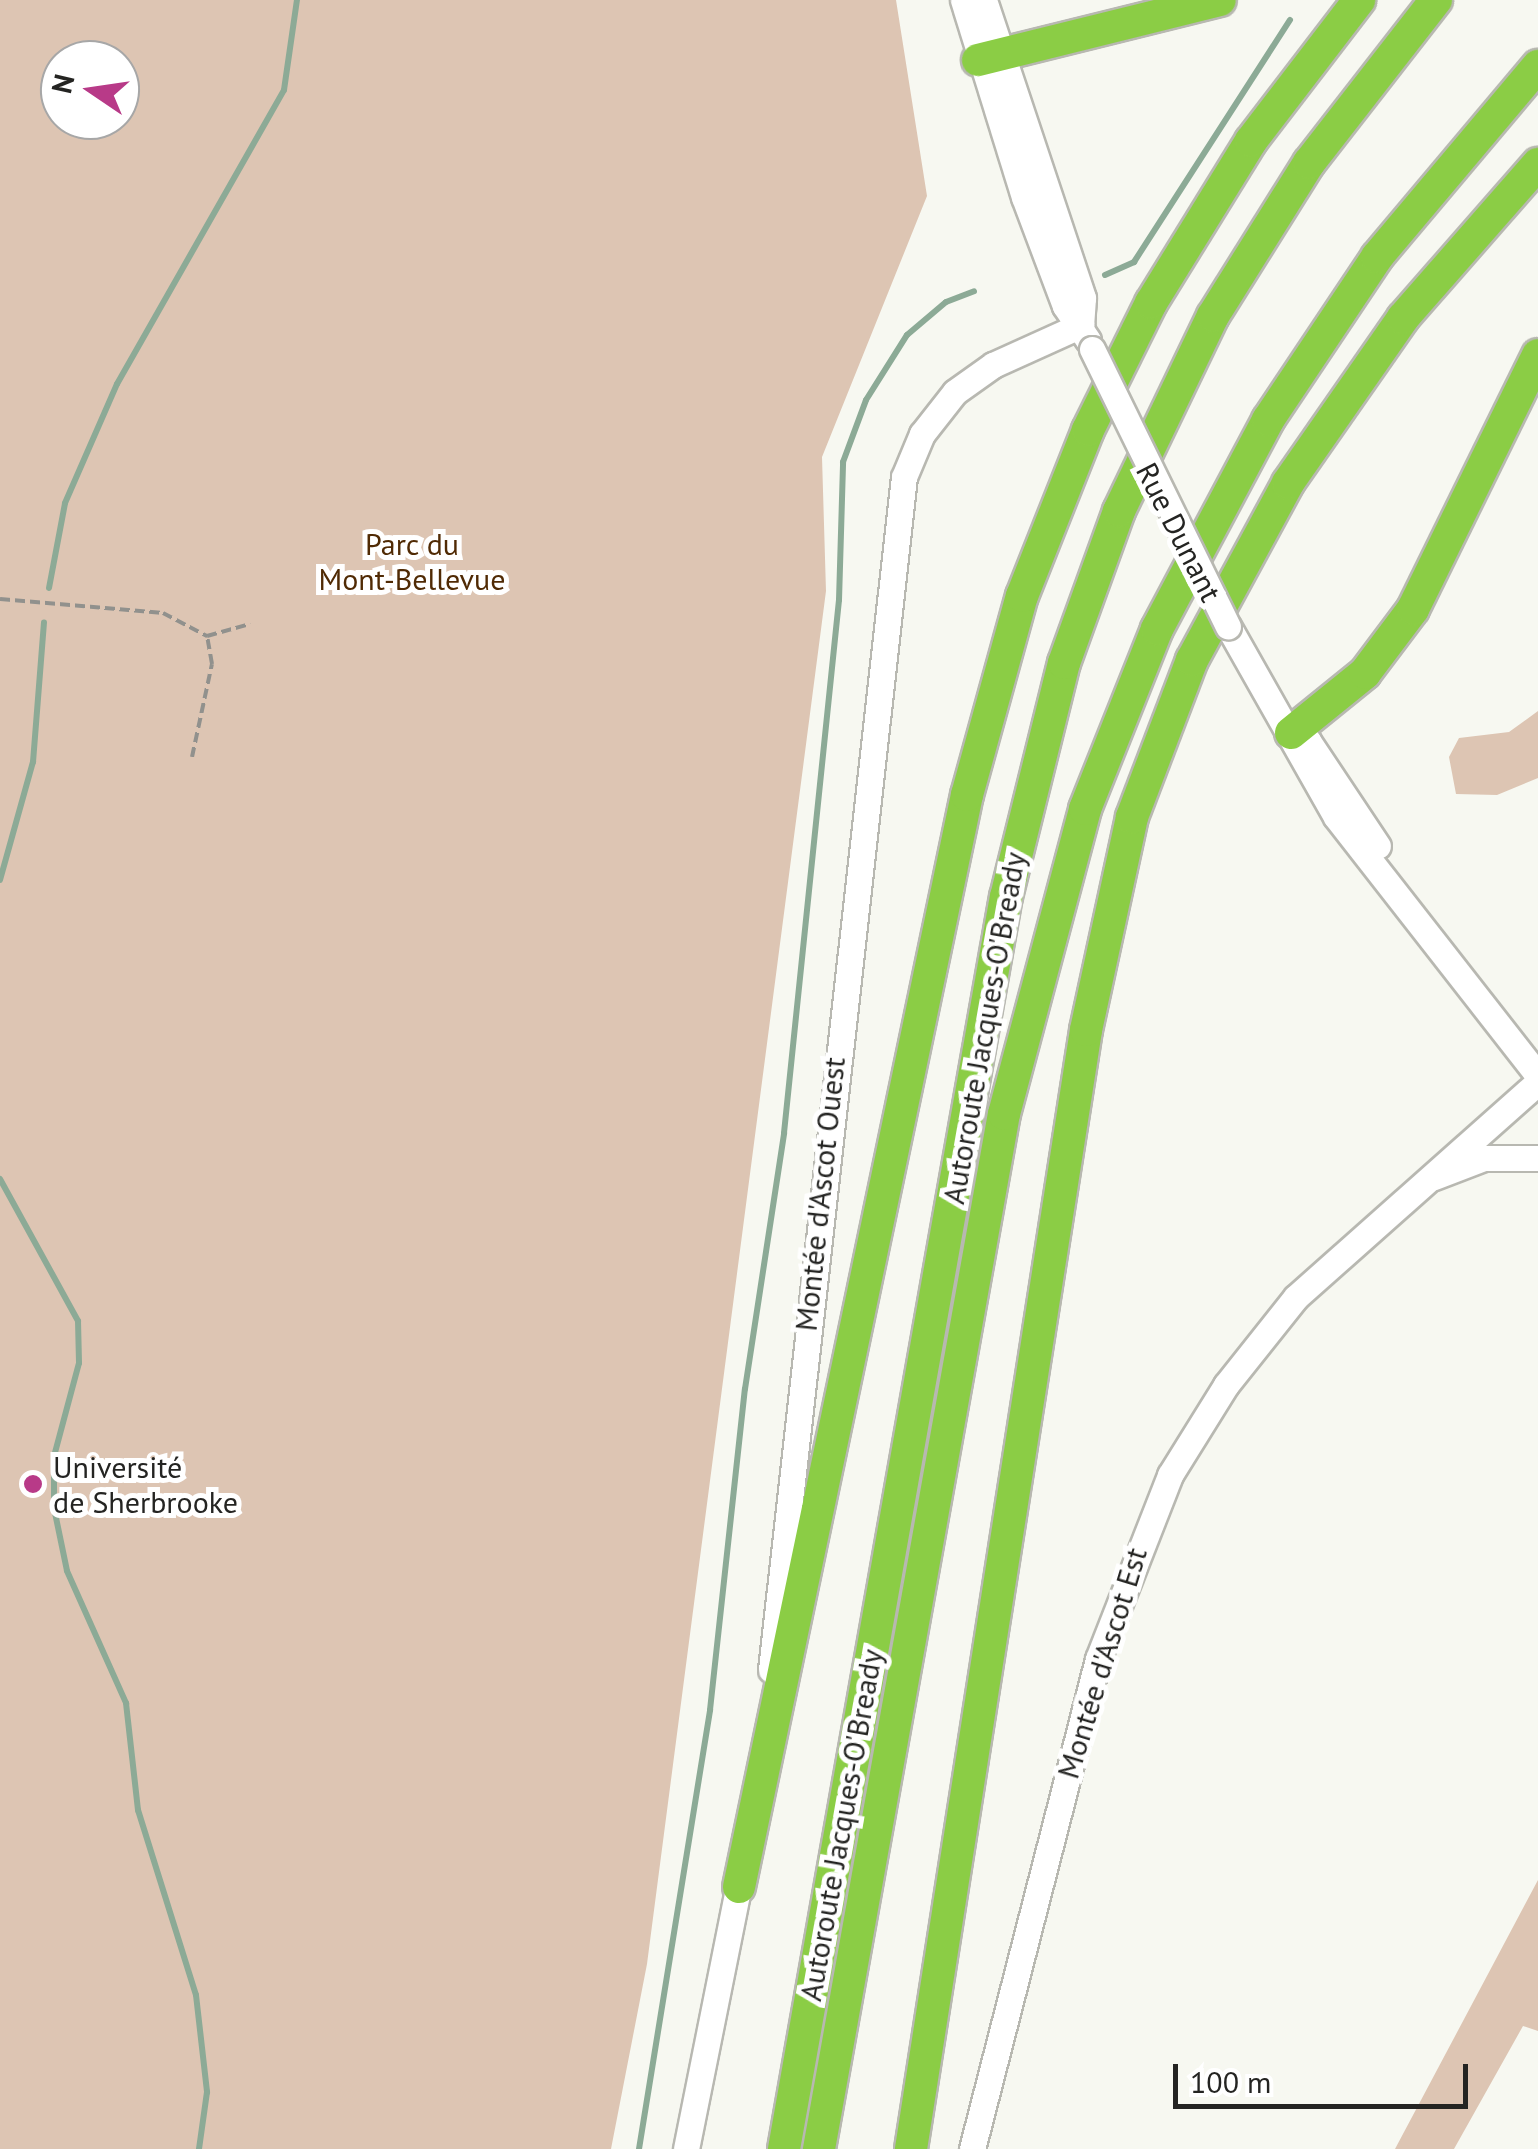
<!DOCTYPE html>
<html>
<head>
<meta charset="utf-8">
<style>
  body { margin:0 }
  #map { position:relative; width:1538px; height:2149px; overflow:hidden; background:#f7f8f1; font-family:"PT Sans",sans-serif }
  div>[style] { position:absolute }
  .green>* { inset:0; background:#ddc5b3 }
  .stream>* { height:6px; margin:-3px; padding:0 3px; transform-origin:3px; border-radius:3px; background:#8caa96 }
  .path>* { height:4px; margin-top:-2px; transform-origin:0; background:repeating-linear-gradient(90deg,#91918d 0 10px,transparent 0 15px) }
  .roads { filter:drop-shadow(2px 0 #b8b8b1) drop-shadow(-2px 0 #b8b8b1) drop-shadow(0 2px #b8b8b1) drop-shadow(0 -2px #b8b8b1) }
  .secondary>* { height:25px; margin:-12.5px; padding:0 12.5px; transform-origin:12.5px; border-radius:12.5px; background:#fff }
  .highway>* { height:32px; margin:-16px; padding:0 16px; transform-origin:16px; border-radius:16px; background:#8bcd45 }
  .bridges { filter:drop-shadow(2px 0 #b8b8b1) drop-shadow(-2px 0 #b8b8b1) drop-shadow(0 2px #b8b8b1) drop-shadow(0 -2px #b8b8b1) }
  .secondary-bridge>* { height:25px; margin:-12.5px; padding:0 12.5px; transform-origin:12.5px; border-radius:12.5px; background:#fff }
  .dots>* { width:28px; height:28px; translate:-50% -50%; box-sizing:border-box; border:5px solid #fff; border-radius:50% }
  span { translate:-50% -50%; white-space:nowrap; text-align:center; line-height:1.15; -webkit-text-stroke:10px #fff; paint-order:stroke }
  .street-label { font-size:30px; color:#242422 }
  .park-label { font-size:30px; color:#502a04 }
  .poi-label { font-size:30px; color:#242422 }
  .left { translate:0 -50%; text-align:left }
  .north { position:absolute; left:40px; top:40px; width:100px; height:100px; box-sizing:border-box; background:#fff; border:2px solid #a7a7a7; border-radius:50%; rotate:283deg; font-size:28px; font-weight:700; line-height:40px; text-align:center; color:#242422 }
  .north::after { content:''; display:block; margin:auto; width:35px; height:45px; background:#b83a88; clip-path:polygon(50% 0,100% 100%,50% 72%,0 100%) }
  .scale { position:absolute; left:1173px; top:2064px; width:295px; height:45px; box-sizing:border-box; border:5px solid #242422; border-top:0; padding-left:12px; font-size:30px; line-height:35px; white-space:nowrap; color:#242422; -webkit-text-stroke:8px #fff; paint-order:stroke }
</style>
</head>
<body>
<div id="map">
  <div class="green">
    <i style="clip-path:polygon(evenodd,0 0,896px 0,927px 196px,822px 457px,826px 591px,647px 1964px,611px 2149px,0 2149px,0 0,60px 60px,120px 60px,120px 120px,60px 120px,60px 60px)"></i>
    <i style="clip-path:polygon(1538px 711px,1538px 778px,1497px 795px,1456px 794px,1449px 757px,1459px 738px,1509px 732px)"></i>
    <i style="clip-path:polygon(1538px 1880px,1538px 2031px,1523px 2026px,1454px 2149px,1395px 2149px)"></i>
  </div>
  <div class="stream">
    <i style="left:1105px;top:275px;width:32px;rotate:-24deg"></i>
    <i style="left:1134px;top:262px;width:288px;rotate:-57.2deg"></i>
    <i style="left:49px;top:588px;width:86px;rotate:-79.3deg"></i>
    <i style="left:65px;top:503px;width:130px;rotate:-66.4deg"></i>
    <i style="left:117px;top:384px;width:338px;rotate:-60.4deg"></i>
    <i style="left:284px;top:90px;width:91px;rotate:-81.8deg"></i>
    <i style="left:0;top:880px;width:123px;rotate:-74.4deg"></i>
    <i style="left:33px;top:762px;width:140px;rotate:-85.5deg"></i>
    <i style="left:0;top:1179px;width:162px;rotate:61.2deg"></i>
    <i style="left:78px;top:1321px;width:42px;rotate:88.6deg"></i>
    <i style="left:79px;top:1363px;width:96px;rotate:105deg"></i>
    <i style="left:54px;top:1456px;width:52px;rotate:90deg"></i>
    <i style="left:54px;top:1508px;width:64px;rotate:78.3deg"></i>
    <i style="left:67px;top:1571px;width:145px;rotate:65.9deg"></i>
    <i style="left:126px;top:1703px;width:108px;rotate:83.6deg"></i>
    <i style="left:138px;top:1810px;width:194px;rotate:72.6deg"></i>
    <i style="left:196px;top:1995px;width:98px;rotate:83.5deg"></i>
    <i style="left:207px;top:2092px;width:58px;rotate:98deg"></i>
    <i style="left:639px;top:2149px;width:445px;rotate:-80.8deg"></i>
    <i style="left:710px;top:1710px;width:323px;rotate:-83.8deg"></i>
    <i style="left:745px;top:1389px;width:259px;rotate:-81.3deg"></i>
    <i style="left:784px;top:1133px;width:536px;rotate:-84.11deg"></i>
    <i style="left:839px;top:600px;width:138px;rotate:-88.3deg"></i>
    <i style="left:843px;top:462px;width:66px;rotate:-69.6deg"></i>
    <i style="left:866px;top:400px;width:77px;rotate:-57.8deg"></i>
    <i style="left:907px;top:335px;width:51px;rotate:-40.2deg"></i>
    <i style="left:946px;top:302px;width:30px;rotate:-21deg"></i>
  </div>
  <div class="path">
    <i style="left:0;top:599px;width:164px;rotate:4.9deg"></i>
    <i style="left:163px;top:613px;width:50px;rotate:27.6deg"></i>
    <i style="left:207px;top:636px;width:45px;rotate:-15.6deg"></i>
    <i style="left:192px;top:757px;width:95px;rotate:-77.9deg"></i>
    <i style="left:212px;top:664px;width:28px;rotate:-100deg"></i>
  </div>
  <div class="roads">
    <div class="secondary">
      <i style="left:963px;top:0;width:206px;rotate:72.8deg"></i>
      <i style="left:1024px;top:197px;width:116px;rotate:69.4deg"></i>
      <i style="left:1065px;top:306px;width:41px;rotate:55.9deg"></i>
      <i style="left:984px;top:0;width:314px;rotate:71.6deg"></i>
      <i style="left:1083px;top:298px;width:27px;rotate:94deg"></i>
      <i style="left:1228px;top:626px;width:219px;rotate:60.5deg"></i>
      <i style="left:1336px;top:817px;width:328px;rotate:52deg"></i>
      <i style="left:1291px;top:733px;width:19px;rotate:25deg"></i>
      <i style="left:1308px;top:741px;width:126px;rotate:56.3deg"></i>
      <i style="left:1434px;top:1177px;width:53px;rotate:-20.8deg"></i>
      <i style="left:1484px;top:1158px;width:54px"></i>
      <i style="left:771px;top:1670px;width:1200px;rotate:-83.64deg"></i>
      <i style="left:904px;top:477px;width:47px;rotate:-67.3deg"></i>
      <i style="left:922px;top:434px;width:53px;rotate:-51.8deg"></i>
      <i style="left:955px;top:392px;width:47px;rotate:-35.4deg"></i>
      <i style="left:993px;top:365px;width:97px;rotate:-24.4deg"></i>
      <i style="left:686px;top:2149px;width:281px;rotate:-78.7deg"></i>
      <i style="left:972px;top:2149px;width:506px;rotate:-75.58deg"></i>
      <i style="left:1098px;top:1659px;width:198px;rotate:-68.6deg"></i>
      <i style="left:1170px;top:1475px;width:106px;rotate:-58.1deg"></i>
      <i style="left:1226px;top:1385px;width:112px;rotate:-51.5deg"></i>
      <i style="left:1296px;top:1297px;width:324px;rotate:-41.6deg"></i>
    </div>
    <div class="highway">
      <i style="left:978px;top:60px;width:249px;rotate:-13.9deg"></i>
      <i style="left:1291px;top:733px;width:95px;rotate:-39deg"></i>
      <i style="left:1365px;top:673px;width:80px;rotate:-53.1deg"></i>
      <i style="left:1413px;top:609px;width:283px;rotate:-63.8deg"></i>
      <i style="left:739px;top:1887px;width:1116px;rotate:-78.21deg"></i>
      <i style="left:967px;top:795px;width:206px;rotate:-74.6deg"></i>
      <i style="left:1022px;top:596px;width:179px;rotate:-68.3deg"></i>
      <i style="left:1088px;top:430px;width:142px;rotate:-63.6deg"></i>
      <i style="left:1151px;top:303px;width:190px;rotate:-58.3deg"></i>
      <i style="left:1251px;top:141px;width:178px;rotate:-52.5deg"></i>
      <i style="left:784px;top:2149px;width:1272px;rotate:-79.95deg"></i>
      <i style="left:1006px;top:897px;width:241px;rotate:-76.1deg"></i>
      <i style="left:1064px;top:663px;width:162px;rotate:-70.1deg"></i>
      <i style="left:1119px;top:511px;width:216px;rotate:-64.3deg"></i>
      <i style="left:1213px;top:316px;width:181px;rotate:-57.9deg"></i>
      <i style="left:1309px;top:163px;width:207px;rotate:-52.1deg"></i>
      <i style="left:819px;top:2149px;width:1051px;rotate:-79.87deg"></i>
      <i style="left:1004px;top:1114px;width:316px;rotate:-75.1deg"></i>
      <i style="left:1085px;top:809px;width:194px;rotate:-68.2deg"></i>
      <i style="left:1157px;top:629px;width:237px;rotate:-62deg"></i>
      <i style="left:1268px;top:420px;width:196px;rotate:-56.2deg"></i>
      <i style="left:1377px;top:257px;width:250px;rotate:-49.9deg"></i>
      <i style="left:911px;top:2149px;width:1133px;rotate:-81.11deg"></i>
      <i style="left:1086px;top:1030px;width:218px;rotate:-77.8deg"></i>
      <i style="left:1132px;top:817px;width:168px;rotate:-69.1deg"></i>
      <i style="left:1192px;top:660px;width:201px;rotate:-61.5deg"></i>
      <i style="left:1288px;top:483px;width:201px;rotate:-55.1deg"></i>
      <i style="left:1403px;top:318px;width:205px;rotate:-48.8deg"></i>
    </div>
  </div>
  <div class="bridges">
    <div class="secondary-bridge">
      <i style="left:1092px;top:349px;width:309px;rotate:63.9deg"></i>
    </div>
  </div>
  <div class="dots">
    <i style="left:33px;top:1484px;background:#b83a88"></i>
  </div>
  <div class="street-label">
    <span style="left:1179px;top:532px;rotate:63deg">Rue Dunant</span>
    <span style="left:984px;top:1028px;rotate:-80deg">Autoroute Jacques-O'Bready</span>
    <span style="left:820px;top:1194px;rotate:-84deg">Montée d'Ascot Ouest</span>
    <span style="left:1102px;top:1663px;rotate:-73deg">Montée d'Ascot Est</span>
    <span style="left:841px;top:1825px;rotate:-80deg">Autoroute Jacques-O'Bready</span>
  </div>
  <div class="park-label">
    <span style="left:412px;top:561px">Parc du<br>Mont-Bellevue</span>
  </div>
  <div class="poi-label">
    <span class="left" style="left:53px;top:1484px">Université<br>de Sherbrooke</span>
  </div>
  <div class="north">N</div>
  <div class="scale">100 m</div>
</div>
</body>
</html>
